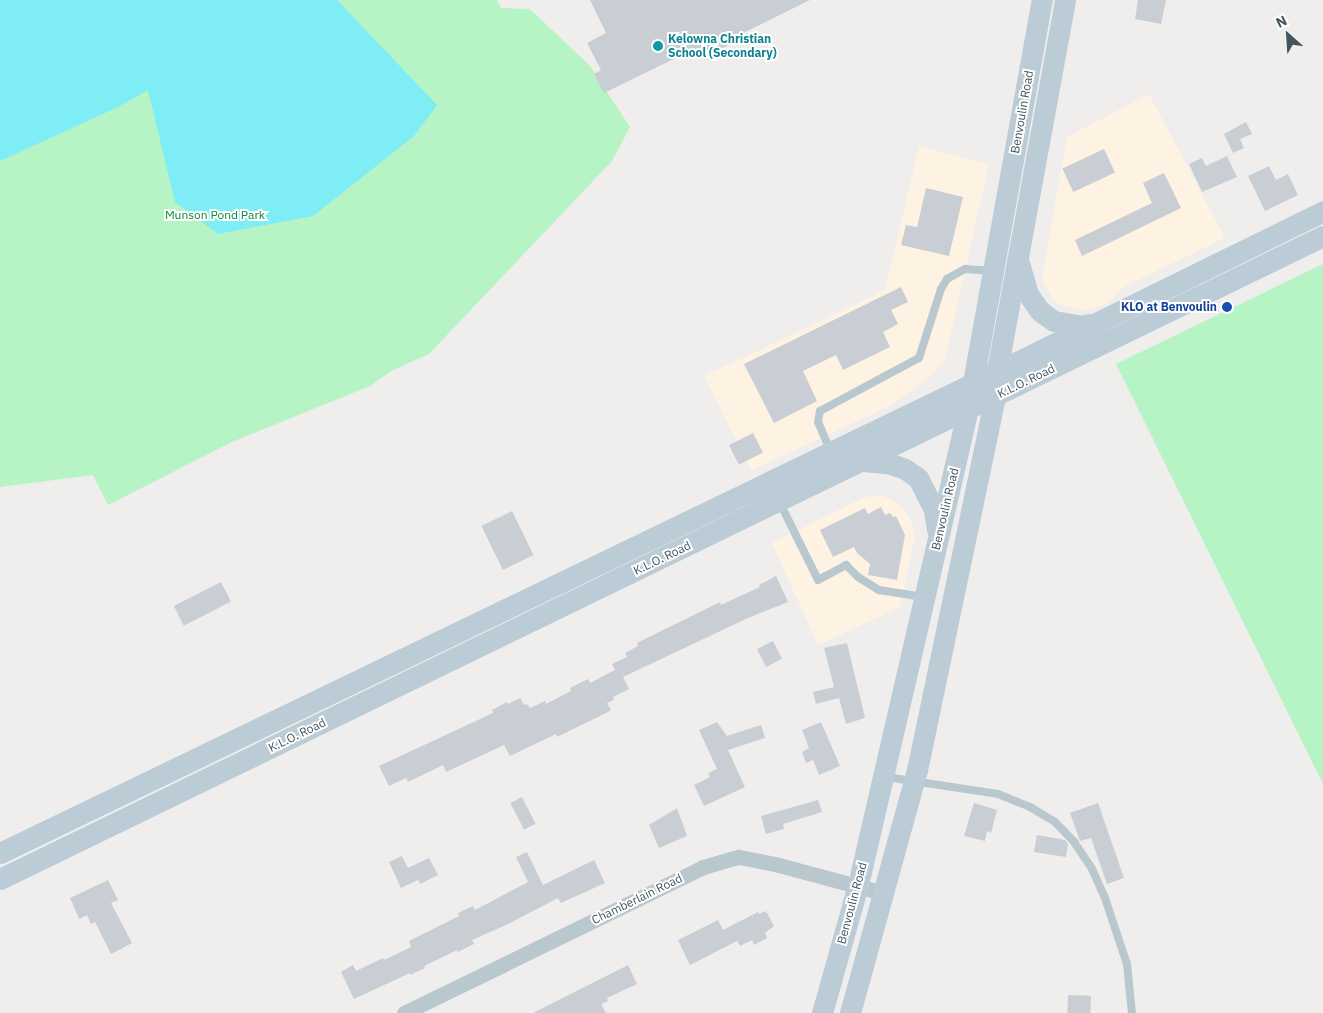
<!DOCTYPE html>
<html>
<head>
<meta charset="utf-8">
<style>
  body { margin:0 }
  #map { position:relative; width:1323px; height:1013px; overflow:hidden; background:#f0eded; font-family:"IBM Plex Sans",sans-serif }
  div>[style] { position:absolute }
  .commercial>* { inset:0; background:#fef2e3 }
  .green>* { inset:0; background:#b6f3c5 }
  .water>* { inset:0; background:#7eedf5 }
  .building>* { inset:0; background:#c8ced3; transform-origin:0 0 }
  .service>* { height:8px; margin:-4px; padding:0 4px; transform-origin:4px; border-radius:4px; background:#b9c8ce }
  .minor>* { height:15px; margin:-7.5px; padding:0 7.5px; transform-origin:7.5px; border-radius:7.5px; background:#b9c8ce }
  .secondary>* { height:21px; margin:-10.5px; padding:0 10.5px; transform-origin:10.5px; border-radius:10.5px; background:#bbccd6 }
  .dots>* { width:14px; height:14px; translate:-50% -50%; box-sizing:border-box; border:2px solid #fff; border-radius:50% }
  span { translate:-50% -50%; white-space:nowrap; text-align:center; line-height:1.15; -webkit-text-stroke:4px #fff; paint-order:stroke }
  .culture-label { font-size:12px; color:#0d838f; font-weight:700 }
  .left { translate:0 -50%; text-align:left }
  .street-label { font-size:12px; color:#43545c }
  .park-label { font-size:12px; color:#0d8537 }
  .transit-label { font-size:12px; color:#164399; font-weight:700 }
  .right { translate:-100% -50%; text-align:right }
  .north { position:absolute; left:1263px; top:10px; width:50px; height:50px; -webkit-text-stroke:4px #fff; paint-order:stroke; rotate:334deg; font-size:14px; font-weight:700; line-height:20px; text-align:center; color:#43545c }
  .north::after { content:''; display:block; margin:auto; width:18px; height:22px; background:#43545c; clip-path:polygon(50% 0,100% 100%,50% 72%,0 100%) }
</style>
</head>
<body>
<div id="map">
  <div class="commercial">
    <i style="clip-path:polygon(1149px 94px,1225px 238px,1125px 286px,1108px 303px,1087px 311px,1068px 307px,1054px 301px,1042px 279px,1067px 137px)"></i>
    <i style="clip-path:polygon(919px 146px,989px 164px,945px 360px,927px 379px,891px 405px,751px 471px,704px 375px,748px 356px,885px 290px)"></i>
    <i style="clip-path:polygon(882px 496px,899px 503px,912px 521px,915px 537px,900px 607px,818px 645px,772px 543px,865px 497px)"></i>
  </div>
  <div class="green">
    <i style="clip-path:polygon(0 0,497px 0,501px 8px,530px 9px,590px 66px,630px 127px,612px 161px,429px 354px,393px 370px,370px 386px,232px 442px,108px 505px,93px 475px,0 487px)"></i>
    <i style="clip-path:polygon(1323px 264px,1323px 784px,1116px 364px)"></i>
  </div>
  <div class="water">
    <i style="clip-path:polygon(0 0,337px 0,437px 105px,414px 136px,313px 216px,218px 234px,175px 202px,148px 90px,118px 107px,0 161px)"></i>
  </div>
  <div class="building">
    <i style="clip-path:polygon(590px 0,810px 0,731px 39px,733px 43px,712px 53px,710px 49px,691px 58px,688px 52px,604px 93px,594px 74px,601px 70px,587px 43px,606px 33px)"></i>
    <i style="clip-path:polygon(1138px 0,1166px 0,1161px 24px,1135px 19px)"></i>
    <i style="clip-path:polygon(1246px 122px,1252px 134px,1240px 139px,1244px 148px,1233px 153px,1224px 134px)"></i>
    <i style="left:1104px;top:149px;width:26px;height:46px;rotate:65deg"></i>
    <i style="clip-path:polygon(1227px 156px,1237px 177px,1202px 192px,1189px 164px,1202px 158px,1206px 166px)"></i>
    <i style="clip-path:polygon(1269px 166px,1276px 180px,1288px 174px,1298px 195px,1265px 211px,1248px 176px)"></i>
    <i style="clip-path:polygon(1164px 173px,1181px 208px,1082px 256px,1075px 240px,1152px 203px,1143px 183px)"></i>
    <i style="clip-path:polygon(926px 188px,963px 197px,949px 256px,901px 245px,906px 225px,917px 227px)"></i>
    <i style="clip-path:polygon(901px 287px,908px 302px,891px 310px,898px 324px,883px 332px,890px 347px,843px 370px,836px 355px,803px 371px,817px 401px,774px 423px,744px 364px)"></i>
    <i style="left:753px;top:433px;width:22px;height:27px;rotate:63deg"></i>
    <i style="clip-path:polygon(881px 507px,885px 515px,890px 513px,893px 517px,896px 516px,905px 535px,897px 580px,868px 575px,870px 564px,857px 553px,854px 547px,833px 557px,820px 530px,865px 508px,868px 514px)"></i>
    <i style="left:512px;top:511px;width:49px;height:34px;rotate:64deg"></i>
    <i style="clip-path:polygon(776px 576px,788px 602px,748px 618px,623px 677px,629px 689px,613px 697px,614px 700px,607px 703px,611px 710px,606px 713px,557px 737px,556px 734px,510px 756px,504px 745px,446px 772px,443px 765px,408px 782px,406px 778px,389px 786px,379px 766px,493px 713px,492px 710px,507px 702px,508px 704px,520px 698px,524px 705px,527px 704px,530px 708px,545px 701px,546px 704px,571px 691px,570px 688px,588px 679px,590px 683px,615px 670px,612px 664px,627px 657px,625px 653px,638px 646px,637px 643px,720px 602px,721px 605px,760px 587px,759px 585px)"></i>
    <i style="left:221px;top:582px;width:22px;height:53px;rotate:63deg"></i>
    <i style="left:773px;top:641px;width:20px;height:18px;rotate:63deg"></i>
    <i style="clip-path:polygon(847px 643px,865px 718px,846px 724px,839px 698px,816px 704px,813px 692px,834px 687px,824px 648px)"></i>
    <i style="clip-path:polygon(717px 722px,727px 736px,761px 725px,765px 738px,728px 750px,745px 787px,704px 806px,694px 785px,710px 777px,708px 773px,717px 769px,699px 730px)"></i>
    <i style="clip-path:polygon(821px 722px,840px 766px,819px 775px,813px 760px,806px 763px,802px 752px,809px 748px,802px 730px)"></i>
    <i style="left:522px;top:797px;width:30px;height:13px;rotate:63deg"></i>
    <i style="clip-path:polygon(818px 800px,822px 812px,783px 824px,784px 829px,766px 834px,761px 816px)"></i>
    <i style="clip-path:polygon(974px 803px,997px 810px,991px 833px,987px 831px,985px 841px,964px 836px)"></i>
    <i style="clip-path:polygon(1098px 803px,1124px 878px,1107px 884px,1091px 838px,1080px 841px,1070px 813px)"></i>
    <i style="clip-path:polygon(677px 808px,687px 836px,659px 848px,649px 825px)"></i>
    <i style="clip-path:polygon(1037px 835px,1065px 840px,1068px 844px,1066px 857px,1034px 852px)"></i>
    <i style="clip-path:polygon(527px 852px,543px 885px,594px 860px,605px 883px,561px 903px,558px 898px,506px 925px,472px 940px,474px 944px,458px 952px,457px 950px,424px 966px,425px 968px,410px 975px,410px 973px,354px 999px,341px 972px,353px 965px,356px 971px,383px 958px,384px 960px,411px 947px,409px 941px,459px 916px,458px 913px,473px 906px,475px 910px,528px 882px,516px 857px)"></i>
    <i style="clip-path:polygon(402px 856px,408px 868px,429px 858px,438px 875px,420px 884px,418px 880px,401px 888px,389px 862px)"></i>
    <i style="clip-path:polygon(108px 880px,118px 900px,111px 903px,132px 943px,111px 954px,95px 922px,91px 924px,87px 915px,79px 919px,70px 898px)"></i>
    <i style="clip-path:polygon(766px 911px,774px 926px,765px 933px,767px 938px,754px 945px,752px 940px,740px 946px,737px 941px,690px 965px,678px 940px,718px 920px,723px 930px,758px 912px,759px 914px)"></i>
    <i style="clip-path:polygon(628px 965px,637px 984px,607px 998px,608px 1001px,601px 1004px,606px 1013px,533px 1013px)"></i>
    <i style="left:1068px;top:995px;width:23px;height:18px;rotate:2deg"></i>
  </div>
  <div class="service">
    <i style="left:830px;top:450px;width:30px;rotate:-113deg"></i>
    <i style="left:818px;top:422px;width:11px;rotate:-80deg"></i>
    <i style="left:820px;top:411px;width:112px;rotate:-28.2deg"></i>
    <i style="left:919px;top:358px;width:72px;rotate:-72.3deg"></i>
    <i style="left:941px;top:289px;width:12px;rotate:-59deg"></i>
    <i style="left:947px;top:279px;width:21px;rotate:-29deg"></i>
    <i style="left:965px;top:269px;width:26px;rotate:4deg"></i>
    <i style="left:779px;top:501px;width:88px;rotate:63.7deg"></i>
    <i style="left:818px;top:580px;width:32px;rotate:-28deg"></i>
    <i style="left:846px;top:565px;width:17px;rotate:45deg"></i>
    <i style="left:858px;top:577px;width:25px;rotate:32deg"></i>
    <i style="left:879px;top:590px;width:45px;rotate:9deg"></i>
    <i style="left:886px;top:777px;width:113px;rotate:8.6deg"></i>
    <i style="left:998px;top:794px;width:35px;rotate:22deg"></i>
    <i style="left:1030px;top:807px;width:29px;rotate:31deg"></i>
    <i style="left:1055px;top:822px;width:28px;rotate:46deg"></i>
    <i style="left:1074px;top:842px;width:32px;rotate:56deg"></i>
    <i style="left:1092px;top:869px;width:32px;rotate:66deg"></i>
    <i style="left:1105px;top:898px;width:70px;rotate:71.6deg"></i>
    <i style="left:1127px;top:964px;width:49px;rotate:84.2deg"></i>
  </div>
  <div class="minor">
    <i style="left:404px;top:1013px;width:333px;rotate:-26deg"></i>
    <i style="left:703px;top:867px;width:37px;rotate:-16deg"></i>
    <i style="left:739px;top:857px;width:37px;rotate:11deg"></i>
    <i style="left:775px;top:864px;width:112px;rotate:15deg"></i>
  </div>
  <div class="secondary">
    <i style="left:1019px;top:263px;width:32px;rotate:74deg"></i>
    <i style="left:1028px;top:294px;width:21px;rotate:55deg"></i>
    <i style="left:1040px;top:311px;width:17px;rotate:36deg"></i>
    <i style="left:1054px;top:321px;width:27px;rotate:10deg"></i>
    <i style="left:1081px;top:326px;width:9px;rotate:-13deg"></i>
    <i style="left:863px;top:461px;width:25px;rotate:5deg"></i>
    <i style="left:888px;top:463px;width:18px;rotate:19deg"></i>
    <i style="left:905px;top:469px;width:16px;rotate:35deg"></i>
    <i style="left:918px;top:478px;width:36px;rotate:63deg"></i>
    <i style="left:934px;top:510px;width:20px;rotate:81deg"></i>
    <i style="left:0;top:853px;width:1079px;rotate:-25.76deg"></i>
    <i style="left:972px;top:384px;width:391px;rotate:-26.2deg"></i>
    <i style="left:0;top:879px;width:1471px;rotate:-25.92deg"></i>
    <i style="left:822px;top:1013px;width:133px;rotate:-74.3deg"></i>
    <i style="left:858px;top:885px;width:488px;rotate:-77deg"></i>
    <i style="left:968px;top:410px;width:417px;rotate:-79.8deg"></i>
    <i style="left:850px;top:1013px;width:252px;rotate:-74.6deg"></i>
    <i style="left:917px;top:770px;width:381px;rotate:-78.2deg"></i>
    <i style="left:995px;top:397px;width:26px;rotate:-86deg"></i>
    <i style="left:997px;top:371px;width:377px;rotate:-79.6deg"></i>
  </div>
  <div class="dots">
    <i style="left:658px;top:46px;background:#0f9aa8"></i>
    <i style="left:1227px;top:307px;background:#1a4fb4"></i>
  </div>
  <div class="culture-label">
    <span class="left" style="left:668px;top:46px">Kelowna Christian<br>School (Secondary)</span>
  </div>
  <div class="street-label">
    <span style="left:1022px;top:112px;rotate:-80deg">Benvoulin Road</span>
    <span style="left:1026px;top:381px;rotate:-26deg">K.L.O. Road</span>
    <span style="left:945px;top:509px;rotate:-77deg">Benvoulin Road</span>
    <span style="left:662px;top:558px;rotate:-26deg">K.L.O. Road</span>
    <span style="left:297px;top:735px;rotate:-26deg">K.L.O. Road</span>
    <span style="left:637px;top:899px;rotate:-26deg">Chamberlain Road</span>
    <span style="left:852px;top:903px;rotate:-75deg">Benvoulin Road</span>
  </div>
  <div class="park-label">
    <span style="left:215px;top:215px">Munson Pond Park</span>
  </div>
  <div class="transit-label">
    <span class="right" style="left:1217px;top:307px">KLO at Benvoulin</span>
  </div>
  <div class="north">N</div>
</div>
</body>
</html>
